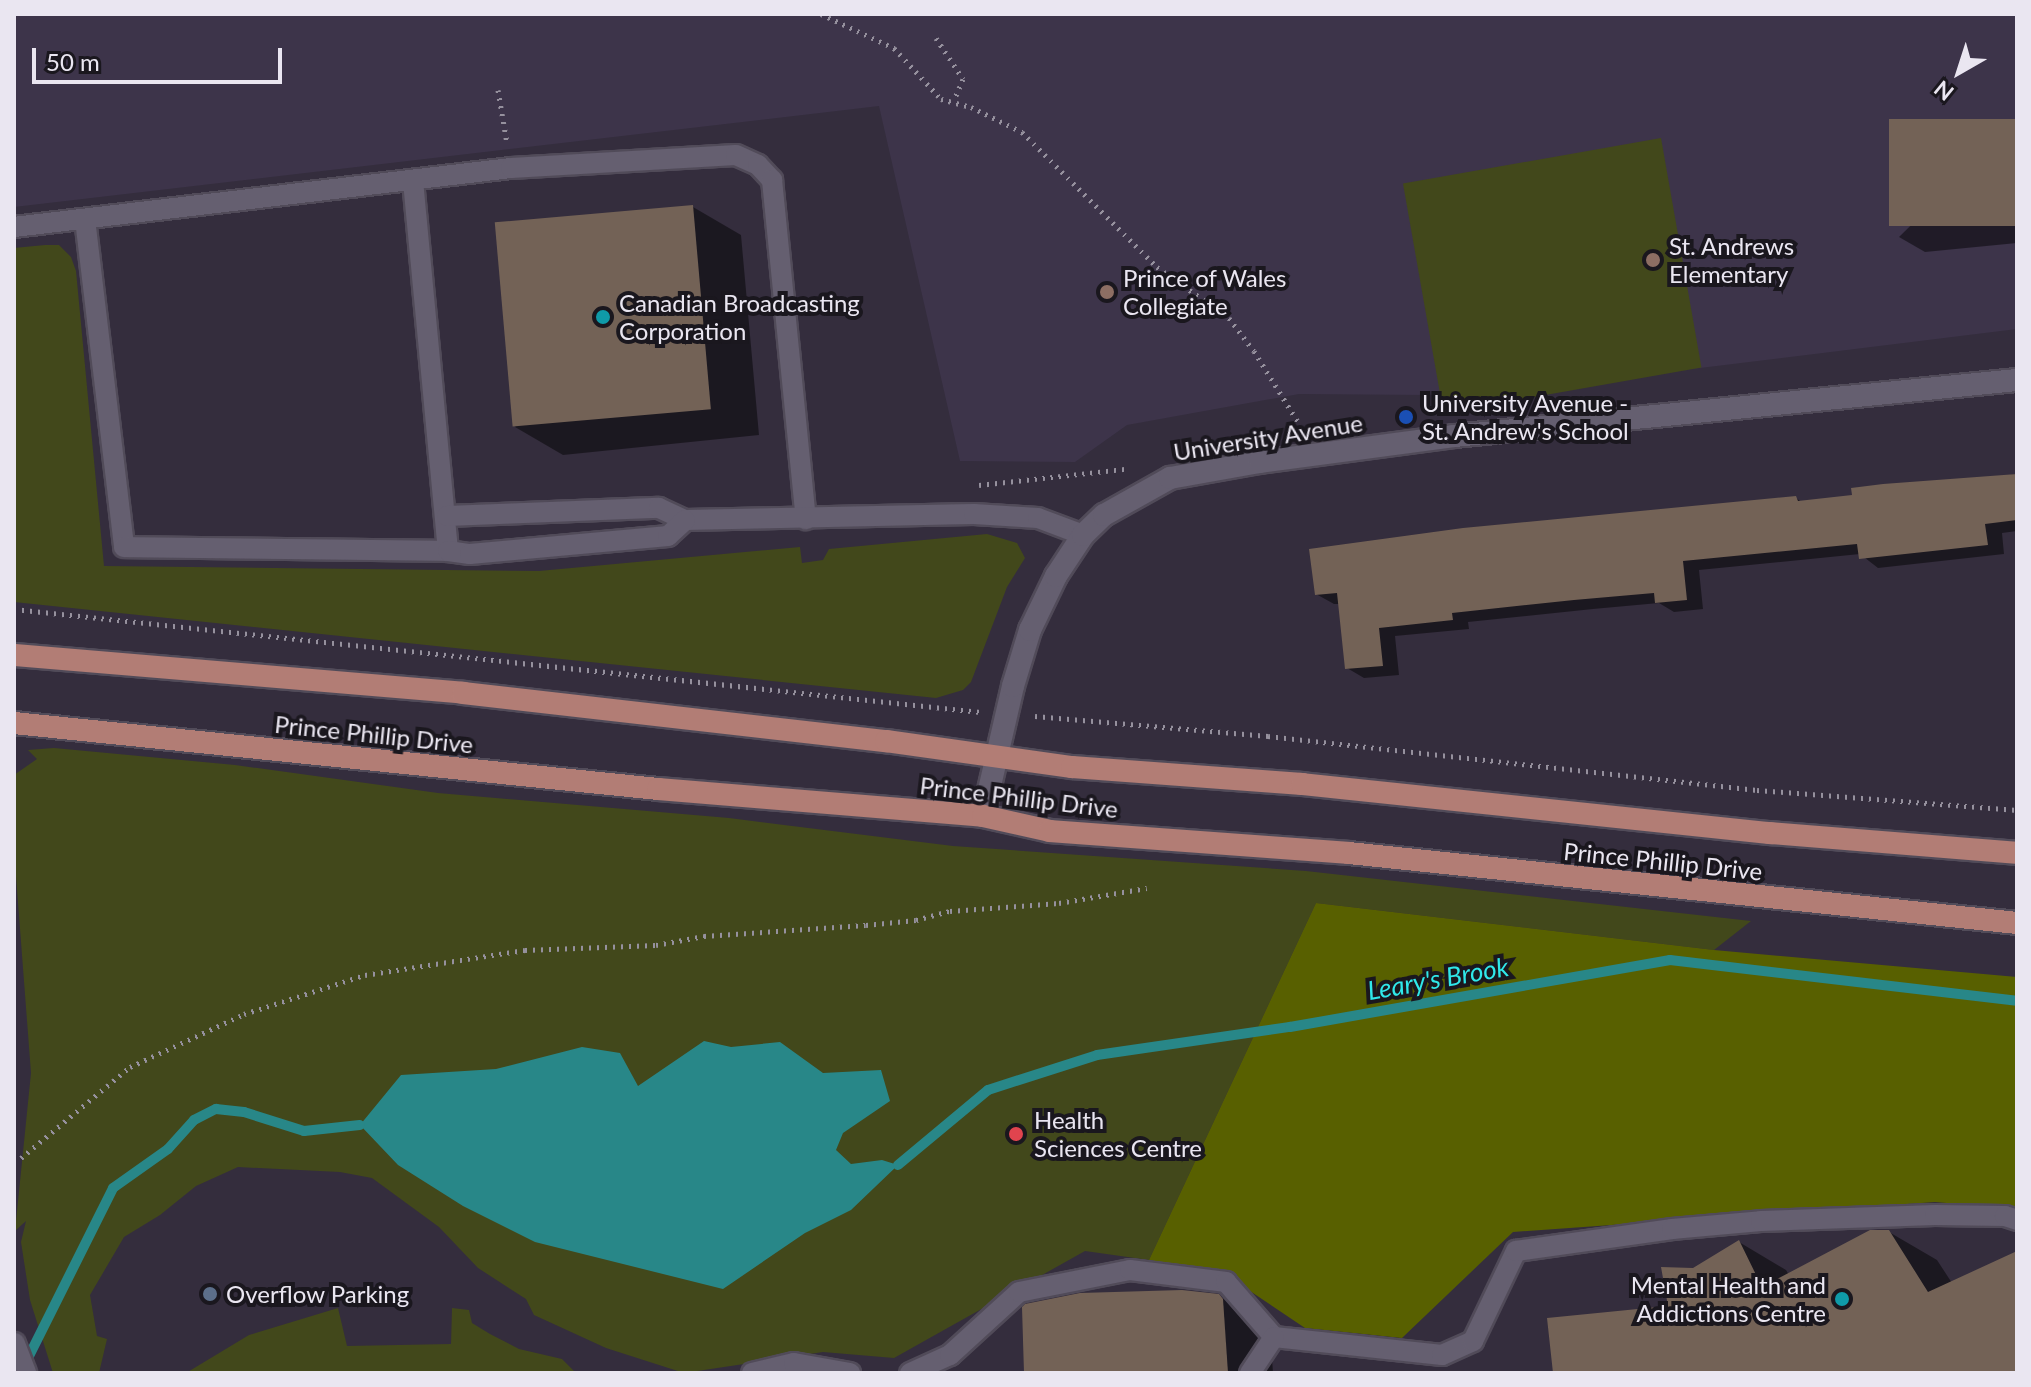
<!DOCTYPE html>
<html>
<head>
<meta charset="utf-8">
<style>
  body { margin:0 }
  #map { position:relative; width:2031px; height:1387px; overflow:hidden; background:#342d3d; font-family:Lato,sans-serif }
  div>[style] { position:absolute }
  .built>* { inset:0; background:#3d344a }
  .green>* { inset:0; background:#42481b; transform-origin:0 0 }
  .forest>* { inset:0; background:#586000 }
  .water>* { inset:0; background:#288788 }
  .shadow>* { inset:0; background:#0007 }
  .stream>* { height:10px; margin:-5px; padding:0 5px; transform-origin:5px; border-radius:5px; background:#288788 }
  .building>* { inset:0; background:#736256; transform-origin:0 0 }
  .path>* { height:5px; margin-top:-2.5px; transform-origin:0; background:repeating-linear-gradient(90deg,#96919e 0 2px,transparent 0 8px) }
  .roads { filter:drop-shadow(2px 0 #514b59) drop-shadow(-2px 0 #514b59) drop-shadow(0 2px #514b59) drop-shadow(0 -2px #514b59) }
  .service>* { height:20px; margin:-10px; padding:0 10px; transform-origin:10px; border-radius:10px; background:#655f70 }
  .minor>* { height:22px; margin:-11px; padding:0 11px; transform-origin:11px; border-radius:11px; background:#655f70 }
  .primary>* { height:22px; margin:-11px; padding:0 11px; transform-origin:11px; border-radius:11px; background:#b27d75 }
  .dots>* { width:22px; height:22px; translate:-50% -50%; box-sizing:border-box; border:4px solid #1a171e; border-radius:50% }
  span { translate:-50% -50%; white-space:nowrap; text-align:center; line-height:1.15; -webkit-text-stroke:8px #1a171e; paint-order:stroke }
  .poi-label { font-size:24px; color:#eae6f1 }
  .left { translate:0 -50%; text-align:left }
  .right { translate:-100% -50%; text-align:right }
  .street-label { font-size:24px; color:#eae6f1 }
  .water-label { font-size:26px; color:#30e8ea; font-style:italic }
  .frame { position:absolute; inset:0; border:16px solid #eae6f1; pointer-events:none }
  .north { position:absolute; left:1919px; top:32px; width:80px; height:80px; -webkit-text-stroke:6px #1a171e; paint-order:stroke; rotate:219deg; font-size:22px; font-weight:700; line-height:32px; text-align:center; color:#eae6f1 }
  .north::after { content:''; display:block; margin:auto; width:28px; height:36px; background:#eae6f1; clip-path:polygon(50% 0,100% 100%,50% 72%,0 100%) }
  .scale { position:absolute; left:32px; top:48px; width:250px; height:36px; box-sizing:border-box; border:4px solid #eae6f1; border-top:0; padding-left:10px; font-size:24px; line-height:28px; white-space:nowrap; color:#eae6f1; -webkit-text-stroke:6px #1a171e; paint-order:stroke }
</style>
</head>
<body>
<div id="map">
  <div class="built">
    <i style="clip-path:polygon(14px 14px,2017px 14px,2017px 329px,1700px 368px,1427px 395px,1299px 394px,1127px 425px,1075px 462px,960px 461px,879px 106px,14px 207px)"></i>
  </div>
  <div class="green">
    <i style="left:1661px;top:138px;width:233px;height:262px;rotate:80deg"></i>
    <i style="clip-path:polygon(45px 245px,59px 245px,71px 257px,76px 271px,104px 566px,539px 571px,800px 547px,802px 563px,823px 560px,829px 549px,987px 534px,1017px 543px,1025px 558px,1007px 587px,971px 682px,963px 690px,936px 698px,14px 602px,14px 248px)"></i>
    <i style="clip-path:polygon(54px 748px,235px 765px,438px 793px,729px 818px,953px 846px,1306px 871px,1751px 921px,1714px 950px,1316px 903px,1149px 1260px,1085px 1251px,894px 1358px,823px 1352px,684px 1373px,606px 1348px,534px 1315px,526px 1299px,478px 1268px,439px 1227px,372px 1178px,340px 1172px,238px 1167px,196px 1186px,160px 1215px,124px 1237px,90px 1295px,97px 1336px,107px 1339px,99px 1373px,53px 1373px,30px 1300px,21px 1242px,26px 1221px,15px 1231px,31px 1073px,14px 850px,14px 775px,37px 759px,28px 750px)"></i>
    <i style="clip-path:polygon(338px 1308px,347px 1346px,451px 1344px,452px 1308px,469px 1310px,472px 1323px,490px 1334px,519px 1349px,562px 1359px,576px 1373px,186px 1373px,249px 1335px)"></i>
  </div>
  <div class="forest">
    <i style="clip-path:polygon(1316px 903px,1714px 950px,2017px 977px,2017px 1209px,1935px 1202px,1513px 1232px,1402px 1338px,1305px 1328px,1226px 1275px,1149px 1260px)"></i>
  </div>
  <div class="water">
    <i style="clip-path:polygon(704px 1041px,731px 1047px,780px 1042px,823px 1073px,881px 1070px,890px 1101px,843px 1133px,836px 1150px,851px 1164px,882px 1160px,898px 1165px,851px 1210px,805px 1233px,723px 1289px,535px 1242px,463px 1206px,398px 1165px,360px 1125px,401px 1075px,496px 1069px,582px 1047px,620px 1053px,638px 1086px)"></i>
  </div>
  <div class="shadow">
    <i style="clip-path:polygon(2017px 121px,2017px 243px,1925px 252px,1899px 237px)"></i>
    <i style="clip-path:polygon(693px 207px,741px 235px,759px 435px,563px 455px,515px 427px)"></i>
    <i style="clip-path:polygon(2017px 474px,2017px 531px,2002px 533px,2004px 554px,1878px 568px,1860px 554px,1699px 570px,1703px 609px,1674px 612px,1659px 603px,1593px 609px,1468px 622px,1469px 629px,1395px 636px,1399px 675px,1364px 678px,1347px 668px,1340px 604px,1334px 604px,1316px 594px,1796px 498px,1803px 503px)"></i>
    <i style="clip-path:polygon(1889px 1232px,1937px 1260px,1952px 1283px,2017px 1259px,2017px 1373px,1555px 1373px,1670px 1308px,1693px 1270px,1739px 1242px,1786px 1270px,1789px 1275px)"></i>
    <i style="clip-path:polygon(1219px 1296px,1270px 1328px,1273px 1373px,1026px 1373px)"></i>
  </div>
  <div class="stream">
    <i style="left:898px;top:1165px;width:117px;rotate:-39.8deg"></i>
    <i style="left:988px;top:1090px;width:114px;rotate:-17.8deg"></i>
    <i style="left:1097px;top:1055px;width:195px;rotate:-8.3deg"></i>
    <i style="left:1290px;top:1027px;width:386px;rotate:-10deg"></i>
    <i style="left:1670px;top:960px;width:349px;rotate:6.7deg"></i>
    <i style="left:24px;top:1366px;width:199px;rotate:-63.4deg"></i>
    <i style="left:113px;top:1188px;width:67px;rotate:-35.3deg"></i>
    <i style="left:168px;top:1149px;width:39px;rotate:-48deg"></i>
    <i style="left:194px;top:1120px;width:25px;rotate:-27deg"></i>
    <i style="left:216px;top:1109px;width:28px;rotate:6deg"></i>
    <i style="left:244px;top:1112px;width:63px;rotate:17.6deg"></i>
    <i style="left:304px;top:1131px;width:56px;rotate:-6.1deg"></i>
  </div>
  <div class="building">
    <i style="left:2017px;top:119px;width:107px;height:128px;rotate:90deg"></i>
    <i style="left:693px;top:205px;width:205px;height:199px;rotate:85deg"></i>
    <i style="clip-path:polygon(2017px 474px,2017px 520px,1985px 524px,1988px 545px,1859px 559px,1857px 544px,1683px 561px,1687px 600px,1655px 603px,1654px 593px,1574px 600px,1452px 613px,1453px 620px,1379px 628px,1383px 666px,1345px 669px,1337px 593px,1315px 595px,1309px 549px,1463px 528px,1796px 496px,1798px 501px,1852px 495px,1851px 488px,1883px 484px)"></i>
    <i style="clip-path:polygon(1870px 1230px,1889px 1230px,1928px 1292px,2017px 1251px,2017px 1373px,1553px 1373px,1547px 1318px,1668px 1306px,1661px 1267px,1693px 1268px,1739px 1240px,1762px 1287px)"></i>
    <i style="clip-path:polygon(1182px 1290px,1219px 1294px,1223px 1299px,1228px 1373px,1024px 1373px,1022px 1307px,1025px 1304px,1080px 1293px)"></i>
  </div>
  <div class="path">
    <i style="left:821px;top:14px;width:81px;rotate:25deg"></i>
    <i style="left:894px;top:48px;width:69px;rotate:47.3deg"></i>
    <i style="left:941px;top:99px;width:31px;rotate:15deg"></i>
    <i style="left:971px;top:107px;width:57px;rotate:26.1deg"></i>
    <i style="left:1022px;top:132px;width:191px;rotate:45deg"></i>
    <i style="left:1157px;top:267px;width:88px;rotate:35.3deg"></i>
    <i style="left:1229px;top:318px;width:41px;rotate:52.9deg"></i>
    <i style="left:1254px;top:351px;width:84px;rotate:58.2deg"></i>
    <i style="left:936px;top:38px;width:49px;rotate:56.6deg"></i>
    <i style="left:963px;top:79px;width:23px;rotate:113deg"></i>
    <i style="left:498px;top:90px;width:54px;rotate:80.4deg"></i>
    <i style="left:979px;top:485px;width:147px;rotate:-6.3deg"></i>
    <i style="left:14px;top:609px;width:972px;rotate:6.08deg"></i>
    <i style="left:1035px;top:716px;width:234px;rotate:4.9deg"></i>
    <i style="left:1268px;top:736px;width:492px;rotate:6.3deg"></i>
    <i style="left:1757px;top:790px;width:261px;rotate:4.4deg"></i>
    <i style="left:21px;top:1158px;width:142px;rotate:-39.9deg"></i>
    <i style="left:130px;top:1067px;width:126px;rotate:-24.9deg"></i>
    <i style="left:244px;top:1014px;width:127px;rotate:-17.9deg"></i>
    <i style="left:365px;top:975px;width:162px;rotate:-8.9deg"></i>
    <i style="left:525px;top:950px;width:131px;rotate:-2.2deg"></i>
    <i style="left:656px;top:945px;width:49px;rotate:-10.6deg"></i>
    <i style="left:704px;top:936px;width:162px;rotate:-3.9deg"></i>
    <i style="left:866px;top:925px;width:50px;rotate:-5.7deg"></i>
    <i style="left:916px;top:920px;width:35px;rotate:-15deg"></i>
    <i style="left:950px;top:911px;width:109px;rotate:-4.2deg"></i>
    <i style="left:1059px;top:903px;width:89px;rotate:-9.7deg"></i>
  </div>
  <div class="roads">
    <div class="service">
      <i style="left:85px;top:219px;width:330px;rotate:83.2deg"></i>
      <i style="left:124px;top:547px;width:324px;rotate:0.7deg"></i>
      <i style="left:448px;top:551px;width:372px;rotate:-95.4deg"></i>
      <i style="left:14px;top:227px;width:500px;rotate:-6.77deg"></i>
      <i style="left:511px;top:168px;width:225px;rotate:-3.3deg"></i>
      <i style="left:736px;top:155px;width:24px;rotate:24deg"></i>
      <i style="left:758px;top:165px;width:21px;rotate:47deg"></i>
      <i style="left:772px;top:180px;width:341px;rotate:84.3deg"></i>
      <i style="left:447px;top:516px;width:212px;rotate:-2.2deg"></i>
      <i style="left:659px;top:508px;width:29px;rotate:25deg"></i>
      <i style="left:685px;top:520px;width:289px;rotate:-1.2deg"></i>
      <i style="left:974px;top:514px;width:64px;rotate:3.6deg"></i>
      <i style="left:1038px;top:518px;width:48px;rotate:20.7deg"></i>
      <i style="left:448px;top:551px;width:22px;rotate:8deg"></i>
      <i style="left:470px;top:554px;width:199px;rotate:-5.2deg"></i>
      <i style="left:668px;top:536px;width:23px;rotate:-43deg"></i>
      <i style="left:752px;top:1373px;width:43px;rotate:-13.4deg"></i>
      <i style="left:794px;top:1363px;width:57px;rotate:10.1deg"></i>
      <i style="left:910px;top:1373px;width:44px;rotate:-24.2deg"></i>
      <i style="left:950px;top:1355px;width:93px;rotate:-42.4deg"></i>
      <i style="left:1019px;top:1292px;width:113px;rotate:-11.2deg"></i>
      <i style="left:1130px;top:1270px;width:97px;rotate:7.1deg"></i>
      <i style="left:1226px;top:1282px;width:73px;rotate:48.9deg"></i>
      <i style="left:1274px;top:1337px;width:169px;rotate:6.1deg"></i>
      <i style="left:1442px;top:1355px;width:34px;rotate:-24deg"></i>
      <i style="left:1473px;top:1341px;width:100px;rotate:-64.5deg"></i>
      <i style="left:1516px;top:1251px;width:158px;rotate:-8deg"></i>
      <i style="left:1672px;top:1229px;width:89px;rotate:-5.1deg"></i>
      <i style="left:1761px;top:1221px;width:174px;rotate:-2deg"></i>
      <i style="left:1935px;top:1215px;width:70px;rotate:0.8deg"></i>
      <i style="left:2005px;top:1216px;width:13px;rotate:18deg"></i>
      <i style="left:1250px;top:1373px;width:43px;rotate:-56.3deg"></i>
    </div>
    <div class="minor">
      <i style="left:983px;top:816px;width:133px;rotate:-77deg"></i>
      <i style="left:1013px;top:686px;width:59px;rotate:-73.1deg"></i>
      <i style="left:1030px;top:630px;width:60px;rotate:-64.3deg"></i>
      <i style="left:1056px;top:576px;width:49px;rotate:-56.6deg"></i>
      <i style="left:1083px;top:535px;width:29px;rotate:-44deg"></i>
      <i style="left:1104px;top:515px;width:76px;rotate:-29.3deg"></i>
      <i style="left:1170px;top:478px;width:91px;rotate:-10.1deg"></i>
      <i style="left:1260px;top:462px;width:196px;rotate:-7.6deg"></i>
      <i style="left:1454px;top:436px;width:566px;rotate:-5.68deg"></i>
      <i style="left:14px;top:1344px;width:31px;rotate:69deg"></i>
    </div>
    <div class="primary">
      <i style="left:14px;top:655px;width:451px;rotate:4.8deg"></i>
      <i style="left:463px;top:693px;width:426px;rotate:6.5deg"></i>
      <i style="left:886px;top:741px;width:188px;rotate:8deg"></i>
      <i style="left:1072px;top:767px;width:231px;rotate:4.2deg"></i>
      <i style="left:1302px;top:784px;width:471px;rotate:6deg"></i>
      <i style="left:1770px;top:833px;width:248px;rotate:4.6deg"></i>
      <i style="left:14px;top:723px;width:647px;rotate:5.85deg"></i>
      <i style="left:658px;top:789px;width:326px;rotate:4.7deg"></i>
      <i style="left:983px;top:816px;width:69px;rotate:12.6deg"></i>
      <i style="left:1050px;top:831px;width:300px;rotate:4.2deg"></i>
      <i style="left:1349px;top:853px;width:672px;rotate:5.98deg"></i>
    </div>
  </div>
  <div class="dots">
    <i style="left:1653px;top:260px;background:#8d6e63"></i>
    <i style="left:1107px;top:292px;background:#8d6e63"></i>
    <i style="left:603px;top:317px;background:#0f9aa8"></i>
    <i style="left:1406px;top:417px;background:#1a4fb4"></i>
    <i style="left:1016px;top:1134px;background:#e0444e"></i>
    <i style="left:210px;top:1294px;background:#5c6f8a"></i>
    <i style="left:1842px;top:1299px;background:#0f9aa8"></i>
  </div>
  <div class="poi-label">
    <span class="left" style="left:1669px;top:260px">St. Andrews<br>Elementary</span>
    <span class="left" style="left:1123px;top:292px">Prince of Wales<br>Collegiate</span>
    <span class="left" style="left:619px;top:317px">Canadian Broadcasting<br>Corporation</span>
    <span class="left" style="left:1422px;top:417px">University Avenue -<br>St. Andrew's School</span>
    <span class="left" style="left:1034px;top:1134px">Health<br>Sciences Centre</span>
    <span class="right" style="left:1826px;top:1299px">Mental Health and<br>Addictions Centre</span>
    <span class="left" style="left:226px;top:1294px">Overflow Parking</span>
  </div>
  <div class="street-label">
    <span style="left:1268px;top:437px;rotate:-9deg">University Avenue</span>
    <span style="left:374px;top:734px;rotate:6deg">Prince Phillip Drive</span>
    <span style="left:1019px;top:797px;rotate:7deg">Prince Phillip Drive</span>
    <span style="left:1663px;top:861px;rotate:6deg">Prince Phillip Drive</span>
  </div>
  <div class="water-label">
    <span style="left:1438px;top:979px;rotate:-10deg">Leary's Brook</span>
  </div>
  <div class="frame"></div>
  <div class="north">N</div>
  <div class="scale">50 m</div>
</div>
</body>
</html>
